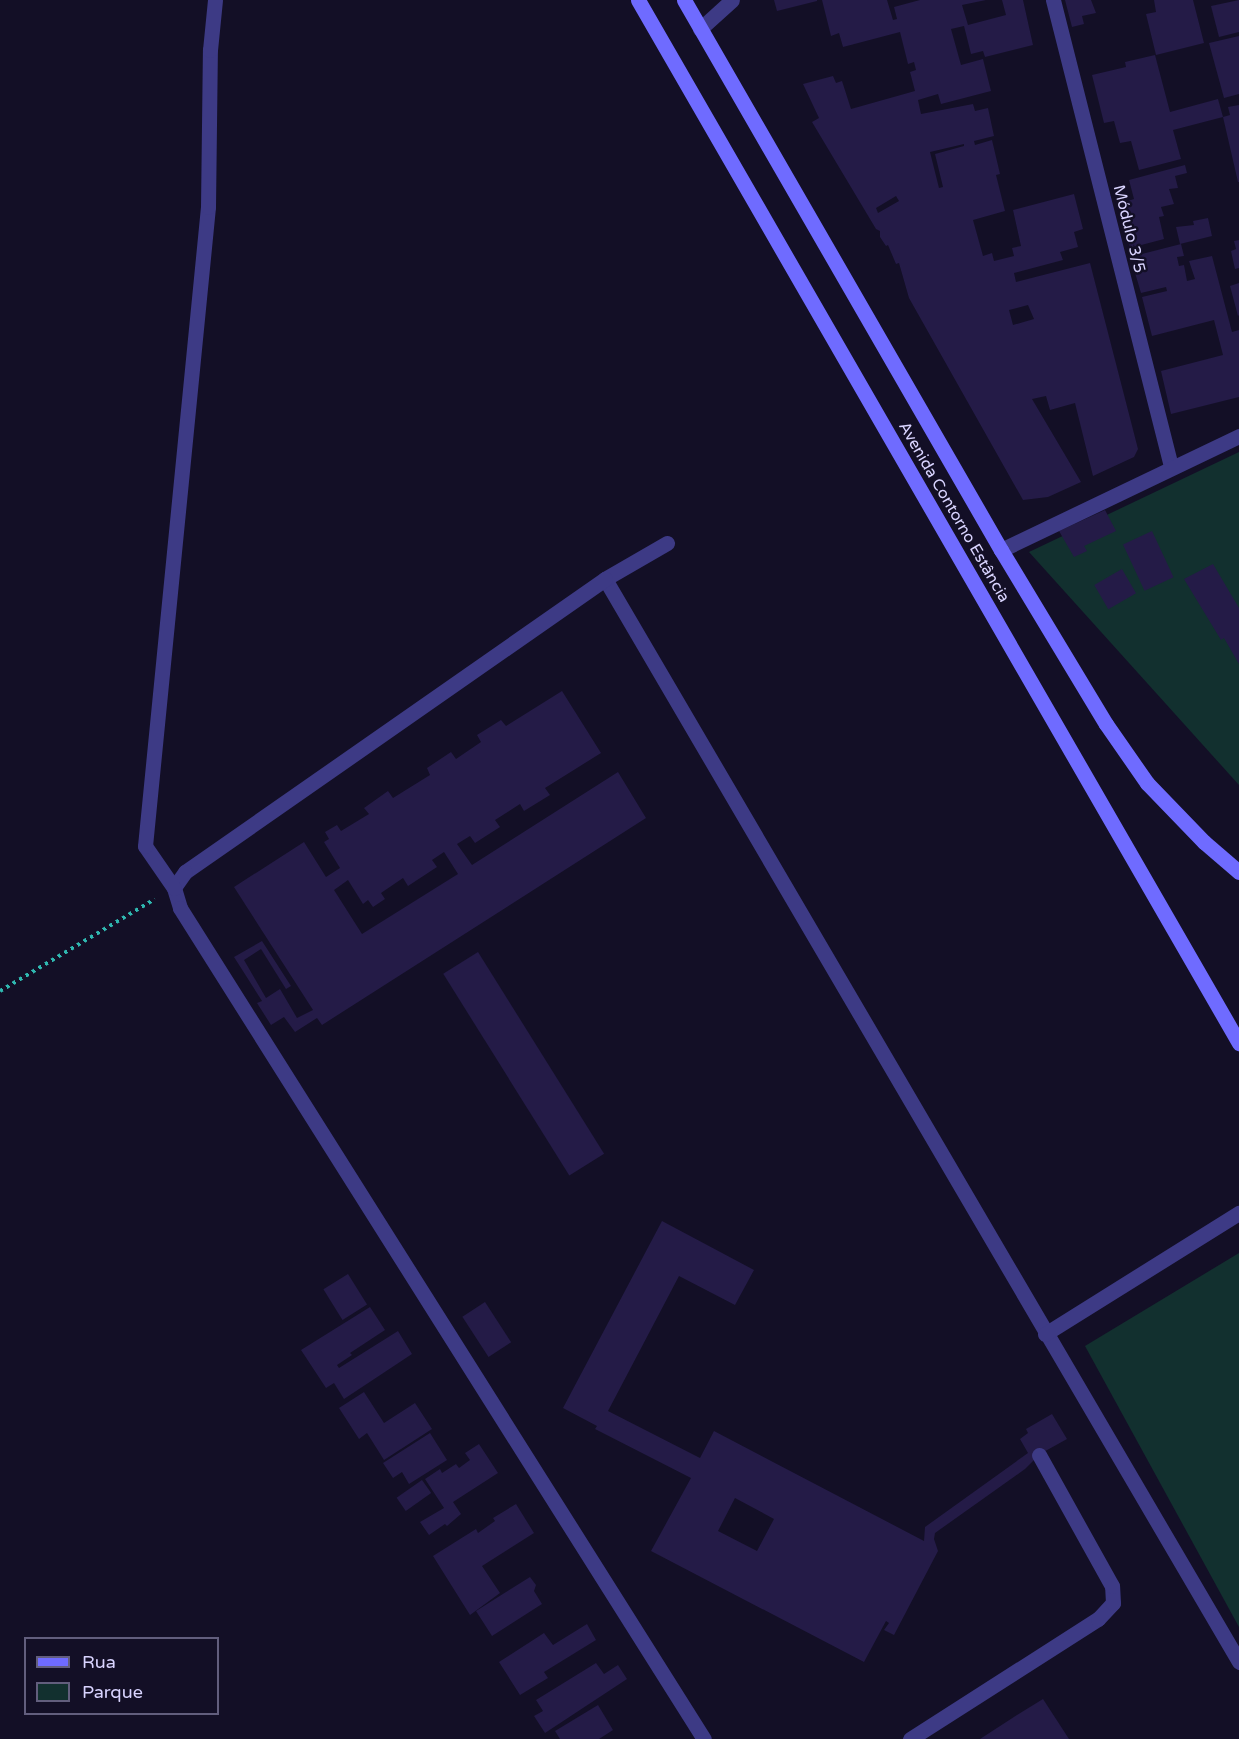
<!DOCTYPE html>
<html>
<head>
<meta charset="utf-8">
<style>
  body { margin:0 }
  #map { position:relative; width:1239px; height:1739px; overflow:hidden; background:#130f26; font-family:"Varela Round",sans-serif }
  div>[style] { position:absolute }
  .green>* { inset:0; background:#12302f }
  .building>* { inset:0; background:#241b47; transform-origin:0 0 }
  .path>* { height:4px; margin-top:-2px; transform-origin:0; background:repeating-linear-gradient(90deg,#2fb8b0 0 3px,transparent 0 7.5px) }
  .lane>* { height:15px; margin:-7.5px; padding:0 7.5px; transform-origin:7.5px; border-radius:7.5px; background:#3d3a85 }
  .street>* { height:15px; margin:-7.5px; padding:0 7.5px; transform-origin:7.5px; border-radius:7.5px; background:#3d3a85 }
  .secondary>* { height:15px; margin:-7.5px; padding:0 7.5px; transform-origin:7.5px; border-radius:7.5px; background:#6f6bff }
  span { translate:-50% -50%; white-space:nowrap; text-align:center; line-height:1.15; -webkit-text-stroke:5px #130f26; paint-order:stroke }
  .street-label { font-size:16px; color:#d9d4ff }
  .legend { position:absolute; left:24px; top:1637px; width:195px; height:78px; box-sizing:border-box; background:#130f26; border:2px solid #625e7d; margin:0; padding:8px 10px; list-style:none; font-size:18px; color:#d9d4ff }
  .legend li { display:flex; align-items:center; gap:12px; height:30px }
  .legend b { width:30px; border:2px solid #625e7d }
</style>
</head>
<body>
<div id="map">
  <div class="green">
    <i style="clip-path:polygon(1239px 452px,1239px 785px,1029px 552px)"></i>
    <i style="clip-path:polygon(1239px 1253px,1239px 1627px,1085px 1346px)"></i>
  </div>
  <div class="building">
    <i style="clip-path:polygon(774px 0,817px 0,817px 1px,777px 11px)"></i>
    <i style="clip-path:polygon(evenodd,822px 0,887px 0,893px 20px,897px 19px,894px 7px,920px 0,986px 0,962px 5px,968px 25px,1006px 15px,1002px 0,1023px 0,1033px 45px,985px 57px,983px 51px,971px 54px,964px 26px,951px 29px,961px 65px,983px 59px,991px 91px,941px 104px,938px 94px,918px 100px,921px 114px,973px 104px,975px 111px,988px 108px,994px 136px,974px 141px,975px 145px,992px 140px,1000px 174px,996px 175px,1005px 211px,973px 220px,983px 256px,992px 253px,994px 261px,1014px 256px,1012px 248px,1021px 246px,1013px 210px,1074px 194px,1083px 229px,1074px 232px,1078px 247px,1060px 252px,1063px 260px,1014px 273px,1016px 282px,1090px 263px,1138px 449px,1134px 457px,1093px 476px,1075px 403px,1050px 410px,1046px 396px,1032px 399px,1081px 482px,1048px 497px,1023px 500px,909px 298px,899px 263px,896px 264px,888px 245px,886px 246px,880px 237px,880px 231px,876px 229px,812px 122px,819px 118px,803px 84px,833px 76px,836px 83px,842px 81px,851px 109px,915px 91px,910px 72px,916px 70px,914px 62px,908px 64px,900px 32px,843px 47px,839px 33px,831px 36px,822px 0,964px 144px,964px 146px,935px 154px,943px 187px,939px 188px,930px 152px,964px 144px,822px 0,896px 196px,899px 201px,878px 213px,876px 208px,896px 196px,822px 0,1028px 305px,1034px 319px,1013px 325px,1009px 310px,1028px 305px)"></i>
    <i style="clip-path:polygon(1065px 0,1091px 0,1096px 13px,1082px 16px,1084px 24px,1072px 27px)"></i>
    <i style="clip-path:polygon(1154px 0,1193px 0,1204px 43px,1156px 55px,1146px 14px,1156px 12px)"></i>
    <i style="clip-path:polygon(1239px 0,1239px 32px,1219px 37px,1211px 6px)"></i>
    <i style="clip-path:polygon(1239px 36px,1239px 94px,1224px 98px,1209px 43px)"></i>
    <i style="clip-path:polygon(1155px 55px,1170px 112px,1218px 99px,1223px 117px,1173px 130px,1181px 159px,1139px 170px,1131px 141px,1120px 143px,1114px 121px,1104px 123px,1092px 75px,1126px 67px,1125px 62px)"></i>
    <i style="clip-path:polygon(1239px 105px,1239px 182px,1238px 182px,1223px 117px,1230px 115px,1228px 107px)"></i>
    <i style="clip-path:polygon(1185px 165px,1187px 173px,1175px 176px,1178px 188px,1169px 189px,1174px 204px,1161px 207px,1164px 216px,1159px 217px,1164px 239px,1130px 248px,1118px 204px,1134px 199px,1129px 180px)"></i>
    <i style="clip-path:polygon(1208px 218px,1212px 236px,1180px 244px,1176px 227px,1194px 225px,1193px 221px)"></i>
    <i style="clip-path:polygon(1239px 240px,1239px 268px,1235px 269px,1231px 251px,1236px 249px,1234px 241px)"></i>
    <i style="clip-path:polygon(1181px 244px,1184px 256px,1177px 257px,1179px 266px,1184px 265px,1187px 281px,1195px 279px,1189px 261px,1212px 256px,1232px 332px,1239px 330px,1239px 397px,1171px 414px,1161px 371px,1223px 355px,1214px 320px,1152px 336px,1142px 297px,1167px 291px,1166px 287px,1141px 293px,1133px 266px,1136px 265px,1134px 256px)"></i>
    <i style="clip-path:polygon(1239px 283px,1239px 315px,1238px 316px,1230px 286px)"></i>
    <i style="clip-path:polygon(1105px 510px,1116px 531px,1084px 546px,1087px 551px,1074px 557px,1059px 531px)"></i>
    <i style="left:1152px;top:531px;width:51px;height:32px;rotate:65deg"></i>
    <i style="clip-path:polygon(1213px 564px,1239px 608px,1239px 664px,1224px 638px,1221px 640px,1184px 579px)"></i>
    <i style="left:1122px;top:569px;width:28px;height:32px;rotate:60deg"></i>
    <i style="clip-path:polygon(evenodd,562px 691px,601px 753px,545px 788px,550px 795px,524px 811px,520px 804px,495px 820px,500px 827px,475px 843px,470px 836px,457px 844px,472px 865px,618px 772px,646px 818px,322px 1025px,317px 1018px,295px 1032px,284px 1017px,271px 1025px,257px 1003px,262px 1001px,234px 957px,262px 941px,291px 986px,286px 989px,261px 949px,244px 960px,266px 998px,280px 989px,297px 1018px,313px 1010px,234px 887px,304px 842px,326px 877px,340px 868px,324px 842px,329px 839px,325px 832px,337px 825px,341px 831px,369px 814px,364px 808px,388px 791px,393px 798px,430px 775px,427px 768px,451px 752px,456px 759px,481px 742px,477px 735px,501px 720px,506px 726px,562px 691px,444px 852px,458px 874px,362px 934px,334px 890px,348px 880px,363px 904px,368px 900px,373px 907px,385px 899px,381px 893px,403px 878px,408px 886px,437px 867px,432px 860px,444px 852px)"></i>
    <i style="left:478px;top:952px;width:238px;height:41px;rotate:58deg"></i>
    <i style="clip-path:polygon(evenodd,662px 1221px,754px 1270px,735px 1305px,679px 1276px,608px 1411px,700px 1458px,714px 1431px,924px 1541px,925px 1527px,1028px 1453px,1020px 1439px,1028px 1433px,1026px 1429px,1052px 1414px,1067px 1439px,1040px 1454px,1025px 1469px,935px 1533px,934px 1539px,938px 1551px,894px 1635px,884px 1630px,889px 1623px,886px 1621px,864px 1662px,651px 1551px,691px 1478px,595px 1429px,597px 1426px,563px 1408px,662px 1221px,735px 1498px,774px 1519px,757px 1551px,718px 1531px,735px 1498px)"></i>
    <i style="left:348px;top:1274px;width:36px;height:29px;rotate:58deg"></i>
    <i style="left:485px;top:1302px;width:48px;height:27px;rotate:57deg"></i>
    <i style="clip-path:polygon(370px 1307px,385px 1330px,350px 1353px,352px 1355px,337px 1365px,339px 1368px,398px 1331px,412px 1354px,344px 1399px,334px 1383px,326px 1388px,301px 1350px)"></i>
    <i style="clip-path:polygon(364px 1392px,384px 1423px,415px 1403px,432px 1429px,384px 1460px,367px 1433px,359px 1439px,339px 1408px)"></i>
    <i style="clip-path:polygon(430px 1433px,447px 1460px,409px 1484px,402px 1472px,393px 1478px,383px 1463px)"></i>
    <i style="clip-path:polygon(479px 1444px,498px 1473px,453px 1502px,461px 1514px,447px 1526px,445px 1524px,429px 1535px,420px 1522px,444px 1508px,425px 1479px,440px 1469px,442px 1473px,456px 1464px,459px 1468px,470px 1460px,465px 1453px)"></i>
    <i style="left:422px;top:1480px;width:16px;height:31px;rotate:55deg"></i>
    <i style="clip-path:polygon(516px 1504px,534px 1533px,482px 1566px,500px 1593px,470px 1615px,433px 1556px,476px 1529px,478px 1533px,495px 1521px,493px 1518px)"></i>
    <i style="clip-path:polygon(530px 1577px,536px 1585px,534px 1591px,542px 1604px,492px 1636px,476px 1611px)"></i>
    <i style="clip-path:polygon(587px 1624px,596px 1640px,544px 1672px,548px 1678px,520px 1695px,499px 1662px,544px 1633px,553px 1645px)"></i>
    <i style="clip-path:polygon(596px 1663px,604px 1674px,618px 1665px,627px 1679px,545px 1733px,534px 1716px,543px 1711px,536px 1700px)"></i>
    <i style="clip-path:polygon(1043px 1699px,1069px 1739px,980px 1739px,1017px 1715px)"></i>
    <i style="clip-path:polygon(598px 1705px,613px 1730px,599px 1739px,560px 1739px,555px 1731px)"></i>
  </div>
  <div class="path">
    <i style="left:0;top:991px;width:180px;rotate:-30.7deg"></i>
  </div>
  <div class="lane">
    <i style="left:605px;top:579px;width:1255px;rotate:59.65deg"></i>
    <i style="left:1045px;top:1334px;width:229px;rotate:-32deg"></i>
    <i style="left:910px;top:1739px;width:223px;rotate:-32.6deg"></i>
    <i style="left:1098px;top:1619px;width:22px;rotate:-47deg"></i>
    <i style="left:1113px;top:1603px;width:17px;rotate:-93deg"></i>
    <i style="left:1112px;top:1586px;width:150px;rotate:-119.1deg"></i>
  </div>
  <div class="street">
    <i style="left:1053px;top:0;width:482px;rotate:75.8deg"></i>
    <i style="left:700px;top:29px;width:43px;rotate:-42.2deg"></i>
    <i style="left:667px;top:543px;width:72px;rotate:149.9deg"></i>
    <i style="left:605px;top:579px;width:512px;rotate:145.1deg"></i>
    <i style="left:185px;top:872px;width:19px;rotate:125deg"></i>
    <i style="left:174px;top:888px;width:21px;rotate:73deg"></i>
    <i style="left:180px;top:908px;width:982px;rotate:57.77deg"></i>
    <i style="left:1001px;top:550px;width:264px;rotate:-25.6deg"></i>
    <i style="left:174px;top:888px;width:51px;rotate:-124.6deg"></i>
    <i style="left:145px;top:846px;width:642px;rotate:-84.37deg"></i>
    <i style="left:208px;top:207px;width:157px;rotate:-89.3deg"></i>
    <i style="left:210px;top:50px;width:50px;rotate:-84.3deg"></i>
  </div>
  <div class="secondary">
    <i style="left:638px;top:0;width:1204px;rotate:60.05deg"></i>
    <i style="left:684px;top:0;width:635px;rotate:60.04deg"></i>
    <i style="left:1001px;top:550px;width:203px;rotate:58.9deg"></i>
    <i style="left:1106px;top:724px;width:72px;rotate:55.2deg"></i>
    <i style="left:1147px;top:783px;width:82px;rotate:46deg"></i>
    <i style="left:1204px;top:842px;width:46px;rotate:40.6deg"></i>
  </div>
  <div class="street-label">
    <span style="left:1129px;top:229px;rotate:76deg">Módulo 3/5</span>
    <span style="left:954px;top:512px;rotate:60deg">Avenida Contorno Estância</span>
  </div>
  <ul class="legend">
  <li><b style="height:8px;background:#6f6bff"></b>Rua</li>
  <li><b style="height:16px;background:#12302f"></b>Parque</li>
  </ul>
</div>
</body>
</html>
